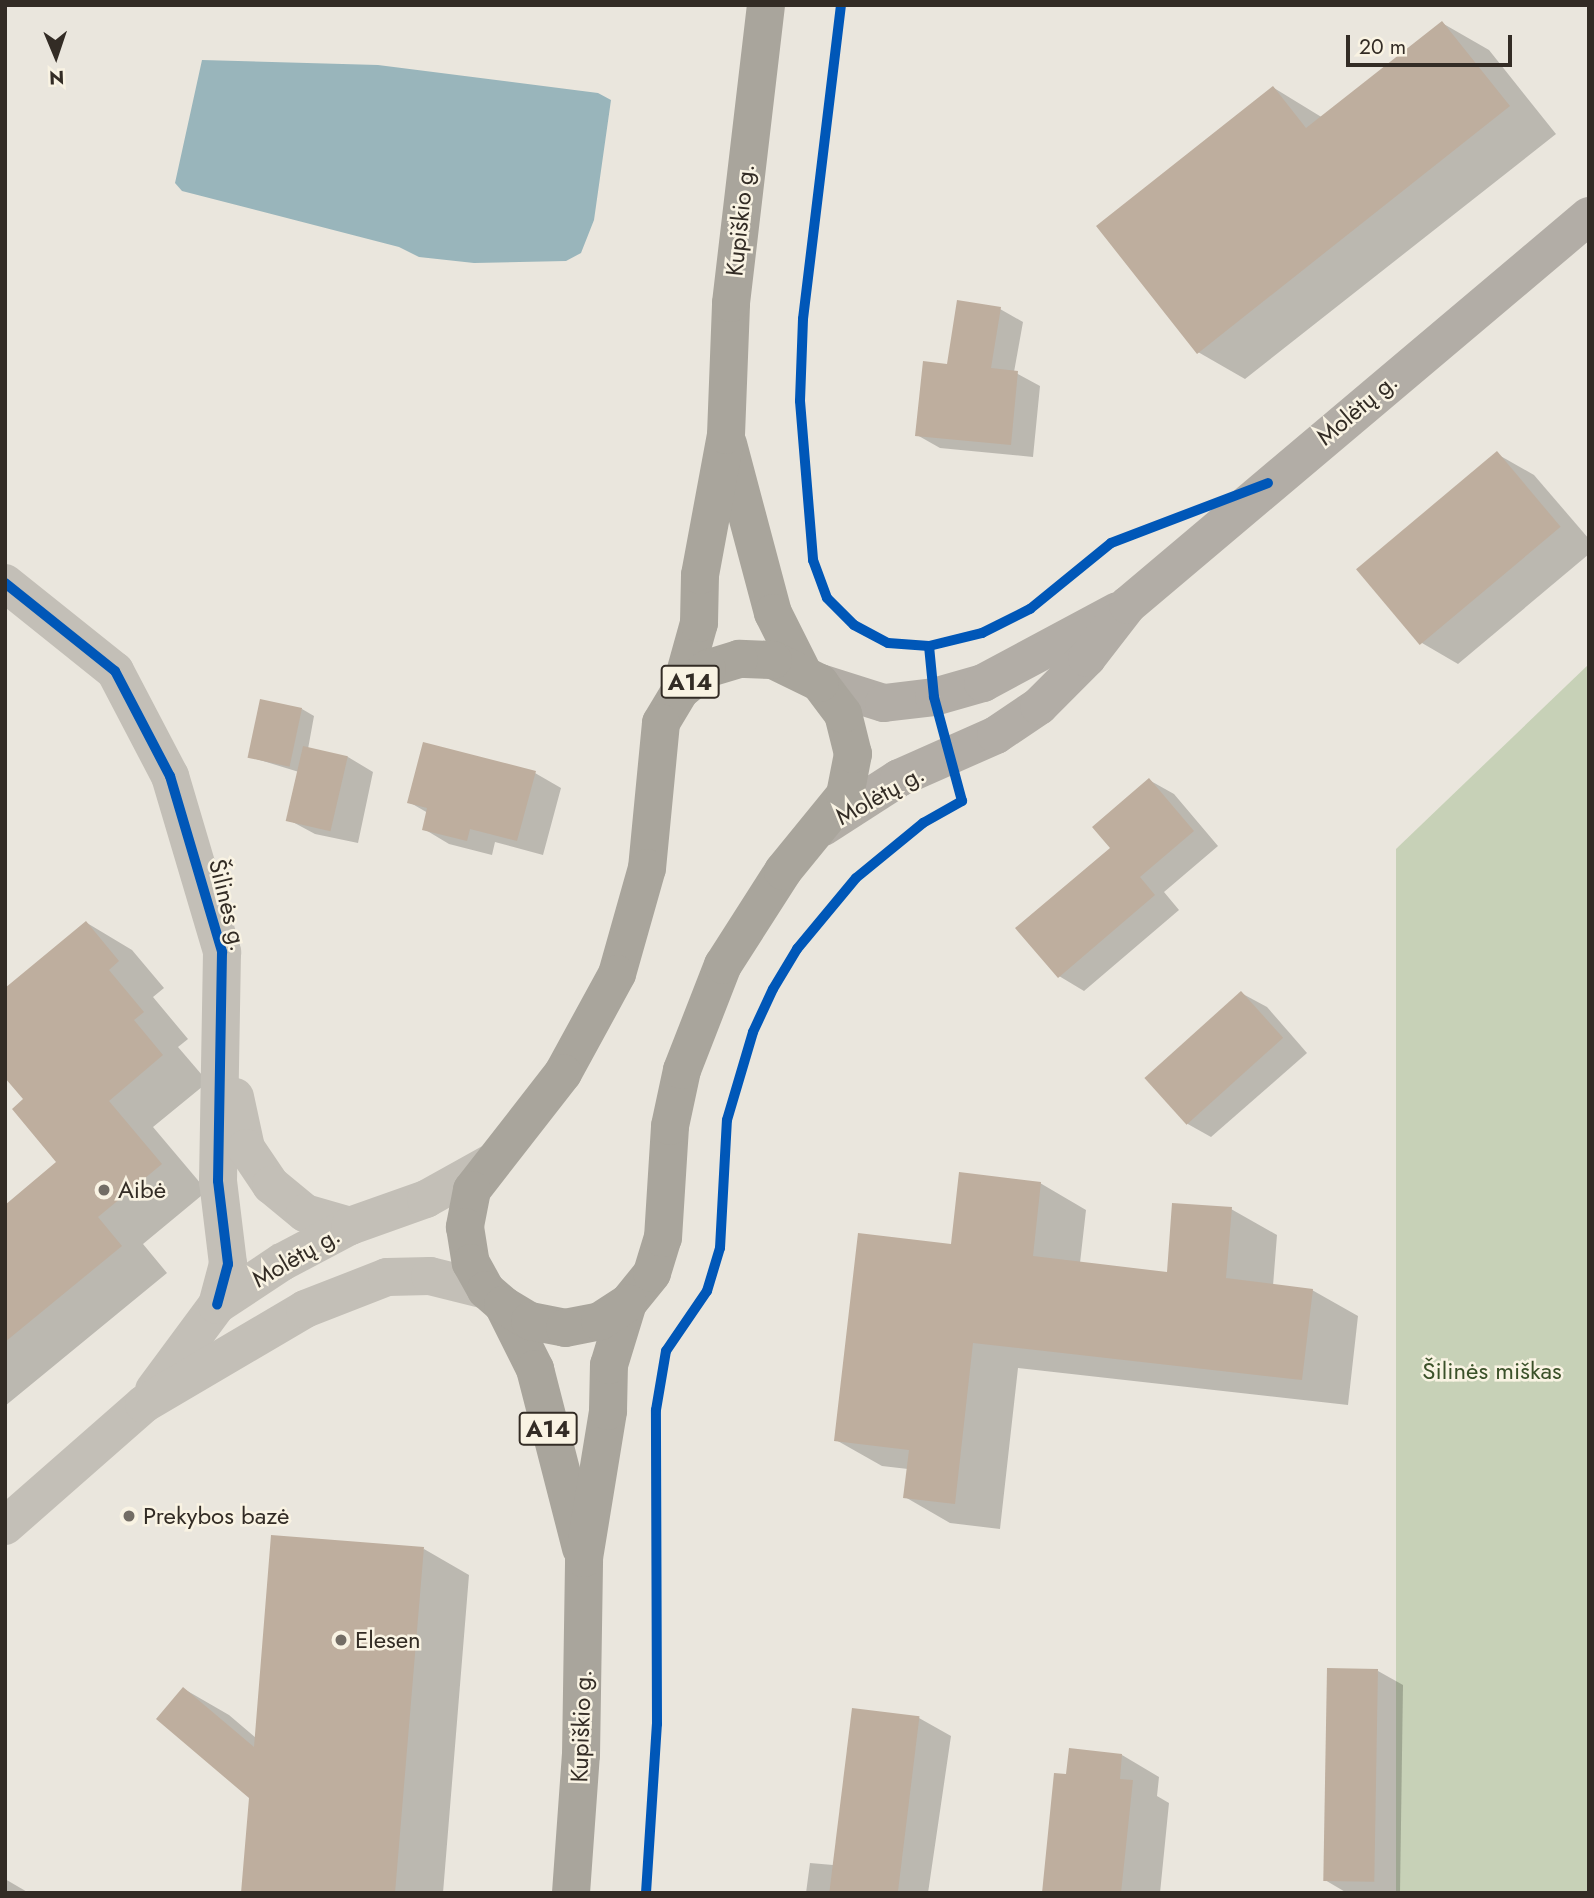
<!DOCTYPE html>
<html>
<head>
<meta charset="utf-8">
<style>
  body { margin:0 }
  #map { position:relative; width:1594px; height:1898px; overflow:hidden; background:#eae6dd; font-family:Jost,sans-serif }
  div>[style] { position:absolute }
  .green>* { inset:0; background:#c7d1b7 }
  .water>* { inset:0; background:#99b5bb }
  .shadow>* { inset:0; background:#0003 }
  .building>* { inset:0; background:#beae9e; transform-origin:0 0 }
  .minor>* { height:38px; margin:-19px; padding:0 19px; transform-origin:19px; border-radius:19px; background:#c3bfb7 }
  .major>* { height:38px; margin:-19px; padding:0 19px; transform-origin:19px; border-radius:19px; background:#b2ada6 }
  .highway>* { height:38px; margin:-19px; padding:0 19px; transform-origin:19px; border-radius:19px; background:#a9a59c }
  .cycleway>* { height:10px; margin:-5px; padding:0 5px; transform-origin:5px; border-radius:5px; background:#0057b8 }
  .dots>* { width:19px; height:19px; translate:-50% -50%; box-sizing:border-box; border:4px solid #f9f3e3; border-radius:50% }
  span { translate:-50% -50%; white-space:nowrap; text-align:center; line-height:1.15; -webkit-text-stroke:5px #f9f3e3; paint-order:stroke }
  .shield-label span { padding:2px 5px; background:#f9f3e3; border:2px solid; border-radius:5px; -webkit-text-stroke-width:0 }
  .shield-label { font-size:23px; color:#332c25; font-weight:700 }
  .street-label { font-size:24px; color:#332c25 }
  .poi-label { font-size:24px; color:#332c25 }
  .left { translate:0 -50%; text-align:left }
  .park-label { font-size:24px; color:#3b5129 }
  .frame { position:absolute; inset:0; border:7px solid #332c25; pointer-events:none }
  .north { position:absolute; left:21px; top:21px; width:70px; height:70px; -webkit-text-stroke:5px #f9f3e3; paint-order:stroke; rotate:178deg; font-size:19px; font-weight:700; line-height:28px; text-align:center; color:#332c25 }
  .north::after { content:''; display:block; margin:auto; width:24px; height:32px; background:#332c25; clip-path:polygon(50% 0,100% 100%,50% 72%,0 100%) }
  .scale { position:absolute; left:1346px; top:35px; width:166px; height:32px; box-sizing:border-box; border:4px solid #332c25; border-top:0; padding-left:9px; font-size:21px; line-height:24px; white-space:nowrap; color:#332c25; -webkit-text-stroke:5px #f9f3e3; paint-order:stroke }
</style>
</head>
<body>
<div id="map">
  <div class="green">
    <i style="clip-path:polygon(1589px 664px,1589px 1893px,1396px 1893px,1396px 849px)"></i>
  </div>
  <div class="water">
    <i style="clip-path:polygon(202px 60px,378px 65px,598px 93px,611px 100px,594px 220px,581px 253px,566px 261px,474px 263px,419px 257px,399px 247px,182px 191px,175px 183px)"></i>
  </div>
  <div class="shadow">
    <i style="clip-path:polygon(1442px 23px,1489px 50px,1556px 134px,1245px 379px,1198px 352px,1274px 88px,1323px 118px)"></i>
    <i style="clip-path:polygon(1000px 309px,1023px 322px,1014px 372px,1040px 386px,1033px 457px,940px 448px,917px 435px,949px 366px)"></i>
    <i style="clip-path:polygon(1497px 454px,1534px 475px,1589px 539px,1589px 554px,1458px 664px,1422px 643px,1359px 571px)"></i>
    <i style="clip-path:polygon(302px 709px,314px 716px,308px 749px,348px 757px,373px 772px,358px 843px,315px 834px,289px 820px,299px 772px,250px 757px)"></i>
    <i style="clip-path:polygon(535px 773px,561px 788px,543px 855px,495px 842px,492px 855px,449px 844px,424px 829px,428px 813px,409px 802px)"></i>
    <i style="clip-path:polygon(1149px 780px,1174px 794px,1218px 846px,1164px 892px,1179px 910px,1084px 991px,1059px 976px,1112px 848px)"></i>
    <i style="clip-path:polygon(87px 923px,132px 950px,164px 988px,153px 997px,188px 1039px,178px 1047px,208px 1082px,153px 1127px,207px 1191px,143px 1244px,167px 1273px,5px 1406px,5px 1207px,59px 1163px,25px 1099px)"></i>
    <i style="clip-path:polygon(1241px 993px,1267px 1007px,1307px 1053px,1211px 1137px,1186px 1123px)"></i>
    <i style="clip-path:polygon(1040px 1183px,1086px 1210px,1080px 1263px,1169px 1274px,1231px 1209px,1277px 1235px,1273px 1286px,1312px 1290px,1358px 1316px,1348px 1405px,1018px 1368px,1000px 1529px,950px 1523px,905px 1497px,908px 1469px,882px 1466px,836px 1440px,952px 1246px)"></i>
    <i style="clip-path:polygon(424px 1549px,469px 1575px,443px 1893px,243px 1893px,251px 1797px,184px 1689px,229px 1715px,256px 1738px)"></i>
    <i style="clip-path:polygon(1378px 1671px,1403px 1685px,1400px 1893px,1347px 1893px,1325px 1880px)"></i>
    <i style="clip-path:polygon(919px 1718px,951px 1736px,928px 1893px,806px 1893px,810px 1863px,833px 1865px)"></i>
    <i style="clip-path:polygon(1122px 1755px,1159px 1777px,1157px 1796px,1169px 1803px,1160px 1893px,1044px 1893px,1068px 1776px)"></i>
    <i style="clip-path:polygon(5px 1879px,29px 1893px,5px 1893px)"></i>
  </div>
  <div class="building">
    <i style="clip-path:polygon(1442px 21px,1510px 106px,1197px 354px,1096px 226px,1273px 86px,1306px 128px)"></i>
    <i style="clip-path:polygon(957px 300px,1001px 307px,991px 368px,1018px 371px,1011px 445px,915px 436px,923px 361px,947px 364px)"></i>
    <i style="left:1497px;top:451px;width:99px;height:184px;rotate:50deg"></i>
    <i style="left:260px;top:699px;width:43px;height:60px;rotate:12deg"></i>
    <i style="clip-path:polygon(423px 742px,536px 771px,517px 841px,470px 829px,467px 841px,422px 830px,427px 808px,407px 803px)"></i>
    <i style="left:303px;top:746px;width:46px;height:77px;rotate:13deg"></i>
    <i style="clip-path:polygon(1149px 778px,1194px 831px,1140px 877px,1155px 895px,1058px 978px,1015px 928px,1110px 848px,1092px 827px)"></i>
    <i style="clip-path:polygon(86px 921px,119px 961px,109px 970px,144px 1012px,134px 1020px,163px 1055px,109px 1101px,162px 1164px,98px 1217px,122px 1246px,5px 1342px,5px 1205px,56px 1162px,12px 1109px,23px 1099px,5px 1078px,5px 988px)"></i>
    <i style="left:1241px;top:991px;width:63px;height:130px;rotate:48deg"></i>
    <i style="clip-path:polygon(959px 1172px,1041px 1182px,1033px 1256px,1167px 1272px,1172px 1203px,1232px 1207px,1226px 1278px,1313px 1289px,1302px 1380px,973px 1343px,955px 1504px,903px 1498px,909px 1450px,834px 1441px,858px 1233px,951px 1244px)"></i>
    <i style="clip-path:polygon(271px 1535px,424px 1547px,395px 1893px,241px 1893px,249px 1798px,156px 1719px,183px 1687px,254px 1747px)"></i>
    <i style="left:1327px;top:1668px;width:51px;height:213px;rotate:1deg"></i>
    <i style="left:852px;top:1708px;width:68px;height:187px;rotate:7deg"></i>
    <i style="clip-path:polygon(1069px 1748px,1122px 1754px,1120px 1779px,1133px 1780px,1121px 1893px,1042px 1893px,1054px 1773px,1066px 1774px)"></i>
  </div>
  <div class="minor">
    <i style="left:5px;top:583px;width:141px;rotate:38.7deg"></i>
    <i style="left:115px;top:671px;width:119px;rotate:62.4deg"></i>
    <i style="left:170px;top:776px;width:184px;rotate:73.5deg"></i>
    <i style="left:222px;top:952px;width:229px;rotate:91deg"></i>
    <i style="left:218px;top:1181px;width:84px;rotate:83.1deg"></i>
    <i style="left:228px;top:1264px;width:42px;rotate:105deg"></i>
    <i style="left:235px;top:1097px;width:52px;rotate:77.8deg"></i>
    <i style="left:246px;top:1148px;width:45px;rotate:56deg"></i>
    <i style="left:271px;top:1185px;width:44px;rotate:39.5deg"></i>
    <i style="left:305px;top:1213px;width:47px;rotate:16.1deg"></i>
    <i style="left:154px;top:1390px;width:106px;rotate:-53.5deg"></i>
    <i style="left:217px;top:1305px;width:78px;rotate:-33.5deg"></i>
    <i style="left:282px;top:1262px;width:77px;rotate:-27.9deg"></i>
    <i style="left:350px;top:1226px;width:81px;rotate:-19.6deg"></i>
    <i style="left:426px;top:1199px;width:72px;rotate:-29.1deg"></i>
    <i style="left:5px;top:1526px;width:185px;rotate:-41.3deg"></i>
    <i style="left:144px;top:1404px;width:187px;rotate:-30.5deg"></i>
    <i style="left:305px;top:1309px;width:88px;rotate:-21.3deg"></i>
    <i style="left:387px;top:1277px;width:43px;rotate:-1.3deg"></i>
    <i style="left:430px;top:1276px;width:58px;rotate:14deg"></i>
  </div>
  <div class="major">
    <i style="left:820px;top:683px;width:67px;rotate:17.4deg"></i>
    <i style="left:884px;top:703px;width:50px;rotate:-6.8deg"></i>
    <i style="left:934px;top:697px;width:51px;rotate:-15.9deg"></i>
    <i style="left:983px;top:683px;width:152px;rotate:-28.2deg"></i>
    <i style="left:823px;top:827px;width:90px;rotate:-32.8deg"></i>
    <i style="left:899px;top:778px;width:106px;rotate:-23.9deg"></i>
    <i style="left:996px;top:735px;width:52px;rotate:-34deg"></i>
    <i style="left:1039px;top:706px;width:68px;rotate:-45deg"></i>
    <i style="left:1087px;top:658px;width:67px;rotate:-52.3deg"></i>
    <i style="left:1128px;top:605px;width:603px;rotate:-40.16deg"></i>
  </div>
  <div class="highway">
    <i style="left:728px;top:444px;width:175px;rotate:75.1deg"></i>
    <i style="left:773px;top:613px;width:65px;rotate:63.4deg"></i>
    <i style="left:680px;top:691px;width:71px;rotate:-74.4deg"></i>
    <i style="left:699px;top:623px;width:48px;rotate:-88.8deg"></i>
    <i style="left:700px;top:575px;width:142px;rotate:-79.5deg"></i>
    <i style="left:726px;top:435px;width:132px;rotate:-87.8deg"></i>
    <i style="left:731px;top:303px;width:300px;rotate:-83.3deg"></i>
    <i style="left:503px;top:1305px;width:72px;rotate:63.4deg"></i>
    <i style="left:535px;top:1369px;width:185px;rotate:75.6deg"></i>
    <i style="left:571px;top:1893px;width:138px;rotate:-85.9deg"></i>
    <i style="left:581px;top:1755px;width:197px;rotate:-89.1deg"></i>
    <i style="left:584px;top:1558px;width:149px;rotate:-80.7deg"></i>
    <i style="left:608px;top:1411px;width:46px;rotate:-88.8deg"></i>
    <i style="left:609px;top:1365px;width:65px;rotate:-73deg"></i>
    <i style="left:628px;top:1303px;width:38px;rotate:-51deg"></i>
    <i style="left:652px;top:1273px;width:37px;rotate:-73deg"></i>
    <i style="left:663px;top:1238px;width:112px;rotate:-86.4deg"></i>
    <i style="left:670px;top:1126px;width:57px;rotate:-77.9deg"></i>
    <i style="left:682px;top:1070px;width:113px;rotate:-68.7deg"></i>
    <i style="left:723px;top:965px;width:112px;rotate:-57.4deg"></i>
    <i style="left:783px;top:871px;width:98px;rotate:-50.8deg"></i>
    <i style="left:845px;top:795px;width:42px;rotate:-79deg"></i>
    <i style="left:853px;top:754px;width:41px;rotate:-104deg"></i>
    <i style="left:843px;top:714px;width:39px;rotate:-127deg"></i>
    <i style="left:820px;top:683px;width:52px;rotate:-153.9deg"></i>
    <i style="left:773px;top:660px;width:34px;rotate:-178deg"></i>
    <i style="left:739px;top:659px;width:34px;rotate:163deg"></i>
    <i style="left:707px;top:669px;width:35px;rotate:141deg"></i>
    <i style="left:680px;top:691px;width:37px;rotate:121deg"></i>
    <i style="left:661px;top:723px;width:146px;rotate:95.5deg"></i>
    <i style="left:647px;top:868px;width:110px;rotate:105.8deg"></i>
    <i style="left:617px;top:974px;width:113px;rotate:118.6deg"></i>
    <i style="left:563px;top:1073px;width:148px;rotate:127.9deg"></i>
    <i style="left:472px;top:1190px;width:38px;rotate:101deg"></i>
    <i style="left:465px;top:1227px;width:36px;rotate:81deg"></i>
    <i style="left:471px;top:1263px;width:31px;rotate:61deg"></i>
    <i style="left:486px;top:1290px;width:23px;rotate:41deg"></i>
    <i style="left:503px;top:1305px;width:31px;rotate:31deg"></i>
    <i style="left:530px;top:1321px;width:36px;rotate:11deg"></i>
    <i style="left:565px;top:1328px;width:36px;rotate:-11deg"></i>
    <i style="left:600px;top:1321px;width:33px;rotate:-33deg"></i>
  </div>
  <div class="cycleway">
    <i style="left:841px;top:5px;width:316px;rotate:96.9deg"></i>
    <i style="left:803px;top:319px;width:82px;rotate:92.1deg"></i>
    <i style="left:800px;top:401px;width:160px;rotate:85.3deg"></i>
    <i style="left:813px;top:560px;width:40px;rotate:69.8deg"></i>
    <i style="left:827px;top:598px;width:38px;rotate:45deg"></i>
    <i style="left:854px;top:625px;width:38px;rotate:28deg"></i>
    <i style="left:888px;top:643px;width:41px;rotate:4.2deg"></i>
    <i style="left:929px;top:646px;width:55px;rotate:-13.8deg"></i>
    <i style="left:982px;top:633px;width:54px;rotate:-26.6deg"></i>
    <i style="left:1030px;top:609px;width:104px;rotate:-39.2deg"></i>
    <i style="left:1111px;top:543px;width:168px;rotate:-20.9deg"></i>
    <i style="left:5px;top:583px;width:141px;rotate:38.7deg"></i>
    <i style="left:115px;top:671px;width:119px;rotate:62.4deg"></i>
    <i style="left:170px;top:776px;width:184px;rotate:73.5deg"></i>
    <i style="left:222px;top:952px;width:229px;rotate:91deg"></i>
    <i style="left:218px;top:1181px;width:84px;rotate:83.1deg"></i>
    <i style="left:228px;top:1264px;width:42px;rotate:105deg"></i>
    <i style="left:646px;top:1893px;width:169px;rotate:-86.3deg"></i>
    <i style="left:657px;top:1724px;width:314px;rotate:-90.2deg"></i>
    <i style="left:656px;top:1410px;width:60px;rotate:-80.4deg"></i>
    <i style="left:666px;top:1351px;width:73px;rotate:-55.7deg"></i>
    <i style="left:707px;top:1291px;width:45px;rotate:-73.2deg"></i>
    <i style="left:720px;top:1248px;width:128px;rotate:-86.9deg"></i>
    <i style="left:727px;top:1120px;width:92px;rotate:-73.5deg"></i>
    <i style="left:753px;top:1032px;width:47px;rotate:-65.1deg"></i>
    <i style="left:773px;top:989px;width:47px;rotate:-59deg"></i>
    <i style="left:797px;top:949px;width:92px;rotate:-50.3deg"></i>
    <i style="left:856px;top:878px;width:87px;rotate:-39.4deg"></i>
    <i style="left:923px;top:823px;width:45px;rotate:-29.4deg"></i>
    <i style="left:962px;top:801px;width:108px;rotate:-105.1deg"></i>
    <i style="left:934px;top:697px;width:51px;rotate:-95.6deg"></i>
  </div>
  <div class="dots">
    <i style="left:104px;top:1190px;background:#736d65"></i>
    <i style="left:129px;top:1516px;background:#736d65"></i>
    <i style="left:341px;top:1640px;background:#736d65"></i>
  </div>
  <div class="shield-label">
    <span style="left:690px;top:682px">A14</span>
    <span style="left:548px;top:1429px">A14</span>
  </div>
  <div class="street-label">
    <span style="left:740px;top:220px;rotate:-84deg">Kupiškio g.</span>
    <span style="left:1357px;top:409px;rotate:-40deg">Molėtų g.</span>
    <span style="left:880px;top:795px;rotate:-29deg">Molėtų g.</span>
    <span style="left:228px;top:905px;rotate:76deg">Šilinės g.</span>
    <span style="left:296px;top:1257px;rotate:-30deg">Molėtų g.</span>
    <span style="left:581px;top:1726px;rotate:-88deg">Kupiškio g.</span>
  </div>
  <div class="poi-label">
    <span class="left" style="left:118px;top:1190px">Aibė</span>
    <span class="left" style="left:143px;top:1516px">Prekybos bazė</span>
    <span class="left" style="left:355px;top:1640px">Elesen</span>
  </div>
  <div class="park-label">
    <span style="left:1492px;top:1371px">Šilinės miškas</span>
  </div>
  <div class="frame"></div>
  <div class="north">N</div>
  <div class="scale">20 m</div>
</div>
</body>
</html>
